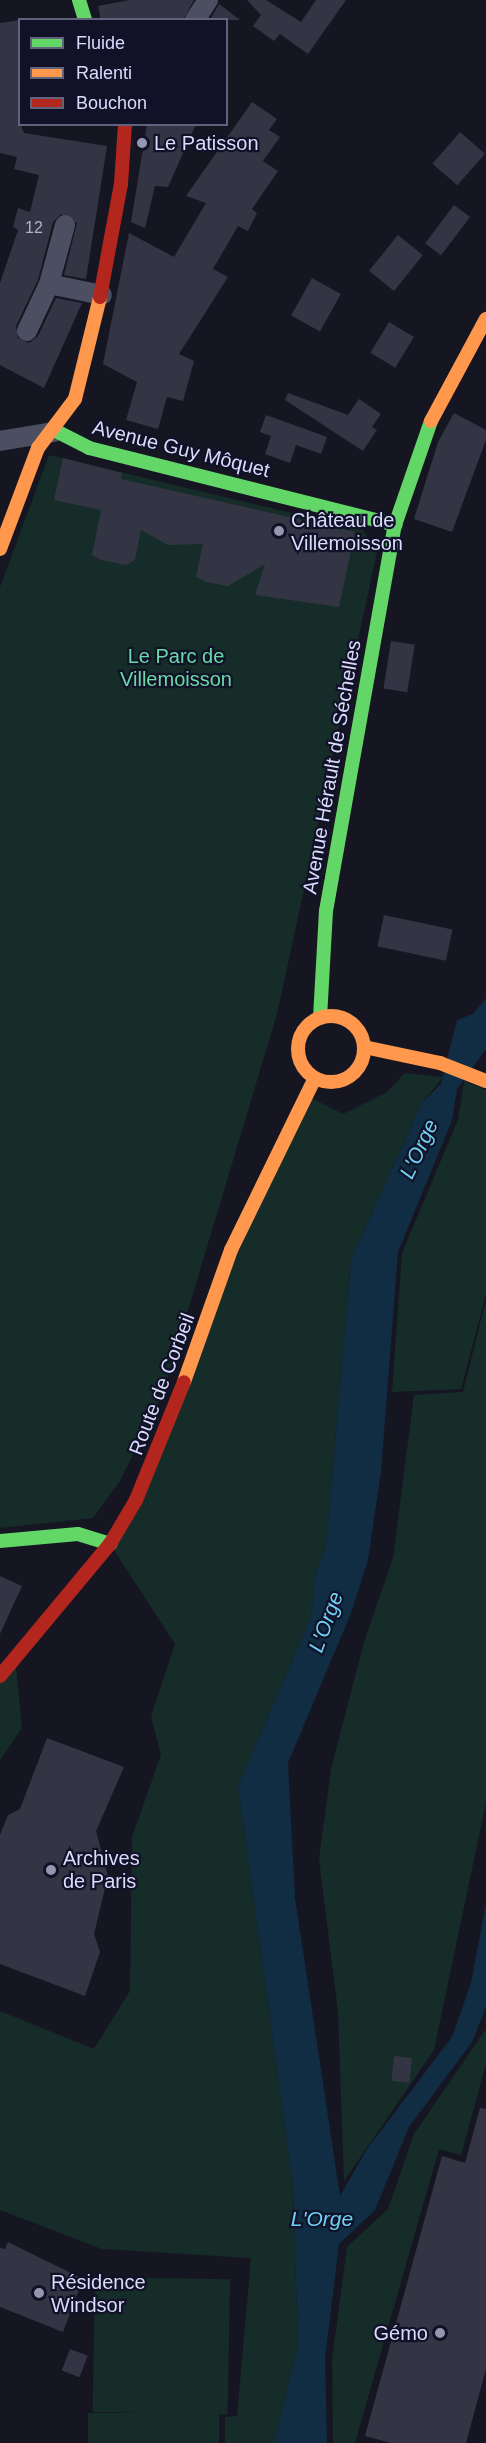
<!DOCTYPE html>
<html>
<head>
<meta charset="utf-8">
<style>
  body { margin:0 }
  #map { position:relative; width:486px; height:2443px; overflow:hidden; background:#161622; font-family:Helvetica,sans-serif }
  div>[style] { position:absolute }
  .green>* { inset:0; background:#152c29; transform-origin:0 0 }
  .water>* { inset:0; background:#112d44 }
  .building>* { inset:0; background:#343544; transform-origin:0 0 }
  .street>* { height:20px; margin:-10px; padding:0 10px; transform-origin:10px; border-radius:10px; background:#4c4f62 }
  .fast>* { height:14px; margin:-7px; padding:0 7px; transform-origin:7px; border-radius:7px; background:#63d668 }
  .slow>* { height:14px; margin:-7px; padding:0 7px; transform-origin:7px; border-radius:7px; background:#ff974d }
  .slow>.ring { margin:-7px; padding:0; box-sizing:content-box; background:none; border:14px solid #ff974d; border-radius:50% }
  .jam>* { height:14px; margin:-7px; padding:0 7px; transform-origin:7px; border-radius:7px; background:#b3261e }
  .dots>* { width:16px; height:16px; translate:-50% -50%; box-sizing:border-box; border:3px solid #111227; border-radius:50% }
  span { translate:-50% -50%; white-space:nowrap; text-align:center; line-height:1.15; -webkit-text-stroke:4.5px #111227; paint-order:stroke }
  .number-label { font-size:16px; color:#b0b2cf }
  .number-label span { -webkit-text-stroke-width:0 }
  .poi-label { font-size:20px; color:#d9dcfd }
  .left { translate:0 -50%; text-align:left }
  .right { translate:-100% -50%; text-align:right }
  .street-label { font-size:20px; color:#d9dcfd }
  .park-label { font-size:20px; color:#69d9a7 }
  .water-label { font-size:21px; color:#6ed1f6; font-style:italic }
  .legend { position:absolute; left:18px; top:18px; width:210px; height:108px; box-sizing:border-box; background:#111227; border:2px solid #61637d; margin:0; padding:8px 10px; list-style:none; font-size:18px; color:#d9dcfd }
  .legend li { display:flex; align-items:center; gap:12px; height:30px }
  .legend b { width:30px; border:2px solid #61637d }
</style>
</head>
<body>
<div id="map">
  <div class="green">
    <i style="clip-path:polygon(49px 455px,363px 530px,377px 552px,277px 1014px,164px 1390px,120px 1481px,93px 1518px,0 1528px,0 587px)"></i>
    <i style="clip-path:polygon(405px 1073px,443px 1077px,422px 1103px,351px 1259px,326px 1546px,315px 1575px,311px 1617px,238px 1786px,293px 2186px,298px 2346px,274px 2443px,225px 2443px,225px 2417px,237px 2416px,251px 2258px,102px 2249px,0 2210px,0 2011px,94px 2049px,130px 1991px,132px 1837px,161px 1755px,151px 1716px,175px 1644px,110px 1544px,307px 1096px,343px 1114px,387px 1092px)"></i>
    <i style="clip-path:polygon(464px 1081px,486px 1090px,486px 1294px,461px 1389px,392px 1392px,402px 1253px,458px 1120px)"></i>
    <i style="clip-path:polygon(486px 1300px,486px 1802px,434px 2050px,344px 2181px,338px 2011px,319px 1859px,331px 1769px,364px 1642px,393px 1558px,414px 1395px,463px 1392px)"></i>
    <i style="clip-path:polygon(15px 1657px,22px 1728px,0 1760px,0 1676px)"></i>
    <i style="clip-path:polygon(486px 2029px,486px 2064px,461px 2155px,439px 2149px,355px 2443px,333px 2443px,332px 2360px,347px 2247px,388px 2209px,414px 2134px)"></i>
    <i style="left:95px;top:2277px;width:135px;height:135px;rotate:1deg"></i>
    <i style="left:88px;top:2413px;width:131px;height:30px"></i>
  </div>
  <div class="water">
    <i style="clip-path:polygon(486px 998px,486px 1049px,457px 1089px,452px 1120px,398px 1252px,381px 1471px,368px 1560px,351px 1613px,288px 1763px,295px 1898px,340px 2196px,367px 2149px,452px 2037px,471px 1983px,486px 1903px,486px 2007px,472px 2042px,409px 2127px,375px 2210px,339px 2244px,325px 2359px,327px 2443px,274px 2443px,298px 2346px,293px 2186px,238px 1786px,311px 1617px,315px 1575px,326px 1546px,351px 1259px,422px 1103px,441px 1084px,457px 1020px,473px 1014px)"></i>
  </div>
  <div class="building">
    <i style="clip-path:polygon(130px 0,194px 0,183px 20px,101px 20px,98px 6px)"></i>
    <i style="clip-path:polygon(247px 0,266px 0,301px 22px,316px 0,346px 0,308px 54px,280px 34px,274px 41px,253px 26px,261px 15px)"></i>
    <i style="clip-path:polygon(219px 4px,240px 20px,210px 20px)"></i>
    <i style="clip-path:polygon(20px 20px,20px 124px,24px 133px,107px 146px,86px 279px,64px 275px,77px 223px,61px 214px,53px 222px,38px 280px,16px 326px,18px 338px,29px 343px,38px 336px,56px 298px,82px 303px,44px 388px,0 365px,0 283px,18px 230px,13px 227px,18px 208px,30px 212px,39px 175px,14px 169px,17px 157px,0 153px,0 23px)"></i>
    <i style="clip-path:polygon(252px 102px,277px 119px,269px 130px,280px 137px,263px 161px,278px 171px,252px 209px,257px 213px,248px 231px,238px 226px,213px 269px,228px 277px,179px 354px,194px 361px,183px 401px,167px 397px,158px 429px,126px 420px,137px 382px,103px 364px,129px 233px,174px 257px,206px 203px,186px 196px)"></i>
    <i style="clip-path:polygon(147px 124px,196px 124px,168px 187px,155px 186px,145px 228px,131px 222px)"></i>
    <i style="left:460px;top:132px;width:33px;height:42px;rotate:41deg"></i>
    <i style="left:454px;top:205px;width:20px;height:48px;rotate:37deg"></i>
    <i style="left:398px;top:235px;width:32px;height:46px;rotate:39deg"></i>
    <i style="left:312px;top:278px;width:33px;height:43px;rotate:29deg"></i>
    <i style="left:389px;top:322px;width:29px;height:36px;rotate:31deg"></i>
    <i style="clip-path:polygon(288px 393px,348px 415px,359px 399px,381px 414px,372px 427px,377px 430px,363px 451px,285px 400px)"></i>
    <i style="clip-path:polygon(454px 413px,486px 430px,486px 440px,452px 532px,414px 519px,438px 442px)"></i>
    <i style="clip-path:polygon(266px 415px,327px 437px,321px 454px,296px 445px,290px 463px,265px 454px,271px 436px,260px 432px)"></i>
    <i style="clip-path:polygon(63px 458px,122px 473px,121px 479px,355px 532px,339px 607px,255px 595px,265px 564px,228px 586px,207px 582px,196px 577px,203px 544px,168px 545px,141px 530px,135px 560px,126px 565px,101px 560px,92px 555px,101px 510px,54px 500px)"></i>
    <i style="left:391px;top:641px;width:24px;height:48px;rotate:9deg"></i>
    <i style="left:384px;top:915px;width:70px;height:32px;rotate:12deg"></i>
    <i style="clip-path:polygon(0 1576px,22px 1586px,0 1634px)"></i>
    <i style="clip-path:polygon(47px 1738px,124px 1767px,96px 1831px,108px 1876px,94px 1934px,100px 1952px,85px 1996px,0 1964px,0 1835px,8px 1815px,20px 1809px)"></i>
    <i style="left:394px;top:2056px;width:18px;height:25px;rotate:6deg"></i>
    <i style="clip-path:polygon(480px 2108px,486px 2109px,486px 2369px,466px 2443px,391px 2443px,365px 2436px,442px 2156px,465px 2163px)"></i>
    <i style="clip-path:polygon(8px 2242px,83px 2279px,63px 2332px,0 2307px,0 2248px,5px 2249px)"></i>
    <i style="left:70px;top:2349px;width:19px;height:23px;rotate:21deg"></i>
  </div>
  <div class="street">
    <i style="left:195px;top:20px;width:24px;rotate:-57deg"></i>
    <i style="left:49px;top:284px;width:54px;rotate:11.7deg"></i>
    <i style="left:27px;top:331px;width:52px;rotate:-64.9deg"></i>
    <i style="left:49px;top:284px;width:61px;rotate:-74.8deg"></i>
    <i style="left:0;top:441px;width:55px;rotate:-9.5deg"></i>
  </div>
  <div class="fast">
    <i style="left:79px;top:0;width:21px;rotate:73deg"></i>
    <i style="left:56px;top:431px;width:37px;rotate:27deg"></i>
    <i style="left:89px;top:448px;width:316px;rotate:14.1deg"></i>
    <i style="left:320px;top:1018px;width:107px;rotate:-86.8deg"></i>
    <i style="left:326px;top:911px;width:392px;rotate:-79.9deg"></i>
    <i style="left:395px;top:525px;width:110px;rotate:-70.9deg"></i>
    <i style="left:0;top:1541px;width:78px;rotate:-5.1deg"></i>
    <i style="left:78px;top:1534px;width:34px;rotate:17deg"></i>
  </div>
  <div class="slow">
    <i style="left:431px;top:421px;width:116px;rotate:-61.7deg"></i>
    <i style="left:0;top:549px;width:108px;rotate:-69.4deg"></i>
    <i style="left:38px;top:448px;width:61px;rotate:-52.9deg"></i>
    <i style="left:75px;top:399px;width:105px;rotate:-76.2deg"></i>
    <i class="ring" style="left:298px;top:1016px;width:52px;height:52px"></i>
    <i style="left:364px;top:1047px;width:78px;rotate:11.9deg"></i>
    <i style="left:440px;top:1063px;width:49px;rotate:21.4deg"></i>
    <i style="left:184px;top:1382px;width:140px;rotate:-70.4deg"></i>
    <i style="left:231px;top:1250px;width:191px;rotate:-64deg"></i>
  </div>
  <div class="jam">
    <i style="left:100px;top:297px;width:115px;rotate:-79.5deg"></i>
    <i style="left:121px;top:184px;width:60px;rotate:-86.2deg"></i>
    <i style="left:0;top:1676px;width:172px;rotate:-50.2deg"></i>
    <i style="left:110px;top:1544px;width:51px;rotate:-59.4deg"></i>
    <i style="left:136px;top:1500px;width:127px;rotate:-67.9deg"></i>
  </div>
  <div class="dots">
    <i style="left:142px;top:143px;background:#9597b0"></i>
    <i style="left:279px;top:531px;background:#9597b0"></i>
    <i style="left:51px;top:1870px;background:#9597b0"></i>
    <i style="left:39px;top:2293px;background:#9597b0"></i>
    <i style="left:440px;top:2333px;background:#9597b0"></i>
  </div>
  <div class="number-label">
    <span style="left:34px;top:228px">12</span>
  </div>
  <div class="poi-label">
    <span class="left" style="left:154px;top:143px">Le Patisson</span>
    <span class="left" style="left:291px;top:532px">Château de<br>Villemoisson</span>
    <span class="left" style="left:63px;top:1870px">Archives<br>de Paris</span>
    <span class="left" style="left:51px;top:2294px">Résidence<br>Windsor</span>
    <span class="right" style="left:428px;top:2333px">Gémo</span>
  </div>
  <div class="street-label">
    <span style="left:181px;top:449px;rotate:14deg">Avenue Guy Môquet</span>
    <span style="left:332px;top:767px;rotate:-80deg">Avenue Hérault de Séchelles</span>
    <span style="left:162px;top:1384px;rotate:-69deg">Route de Corbeil</span>
  </div>
  <div class="park-label">
    <span style="left:176px;top:668px">Le Parc de<br>Villemoisson</span>
  </div>
  <div class="water-label">
    <span style="left:419px;top:1149px;rotate:-65deg">L'Orge</span>
    <span style="left:326px;top:1622px;rotate:-70deg">L'Orge</span>
    <span style="left:322px;top:2219px">L'Orge</span>
  </div>
  <ul class="legend">
  <li><b style="height:8px;background:#63d668"></b>Fluide</li>
  <li><b style="height:8px;background:#ff974d"></b>Ralenti</li>
  <li><b style="height:8px;background:#b3261e"></b>Bouchon</li>
  </ul>
</div>
</body>
</html>
